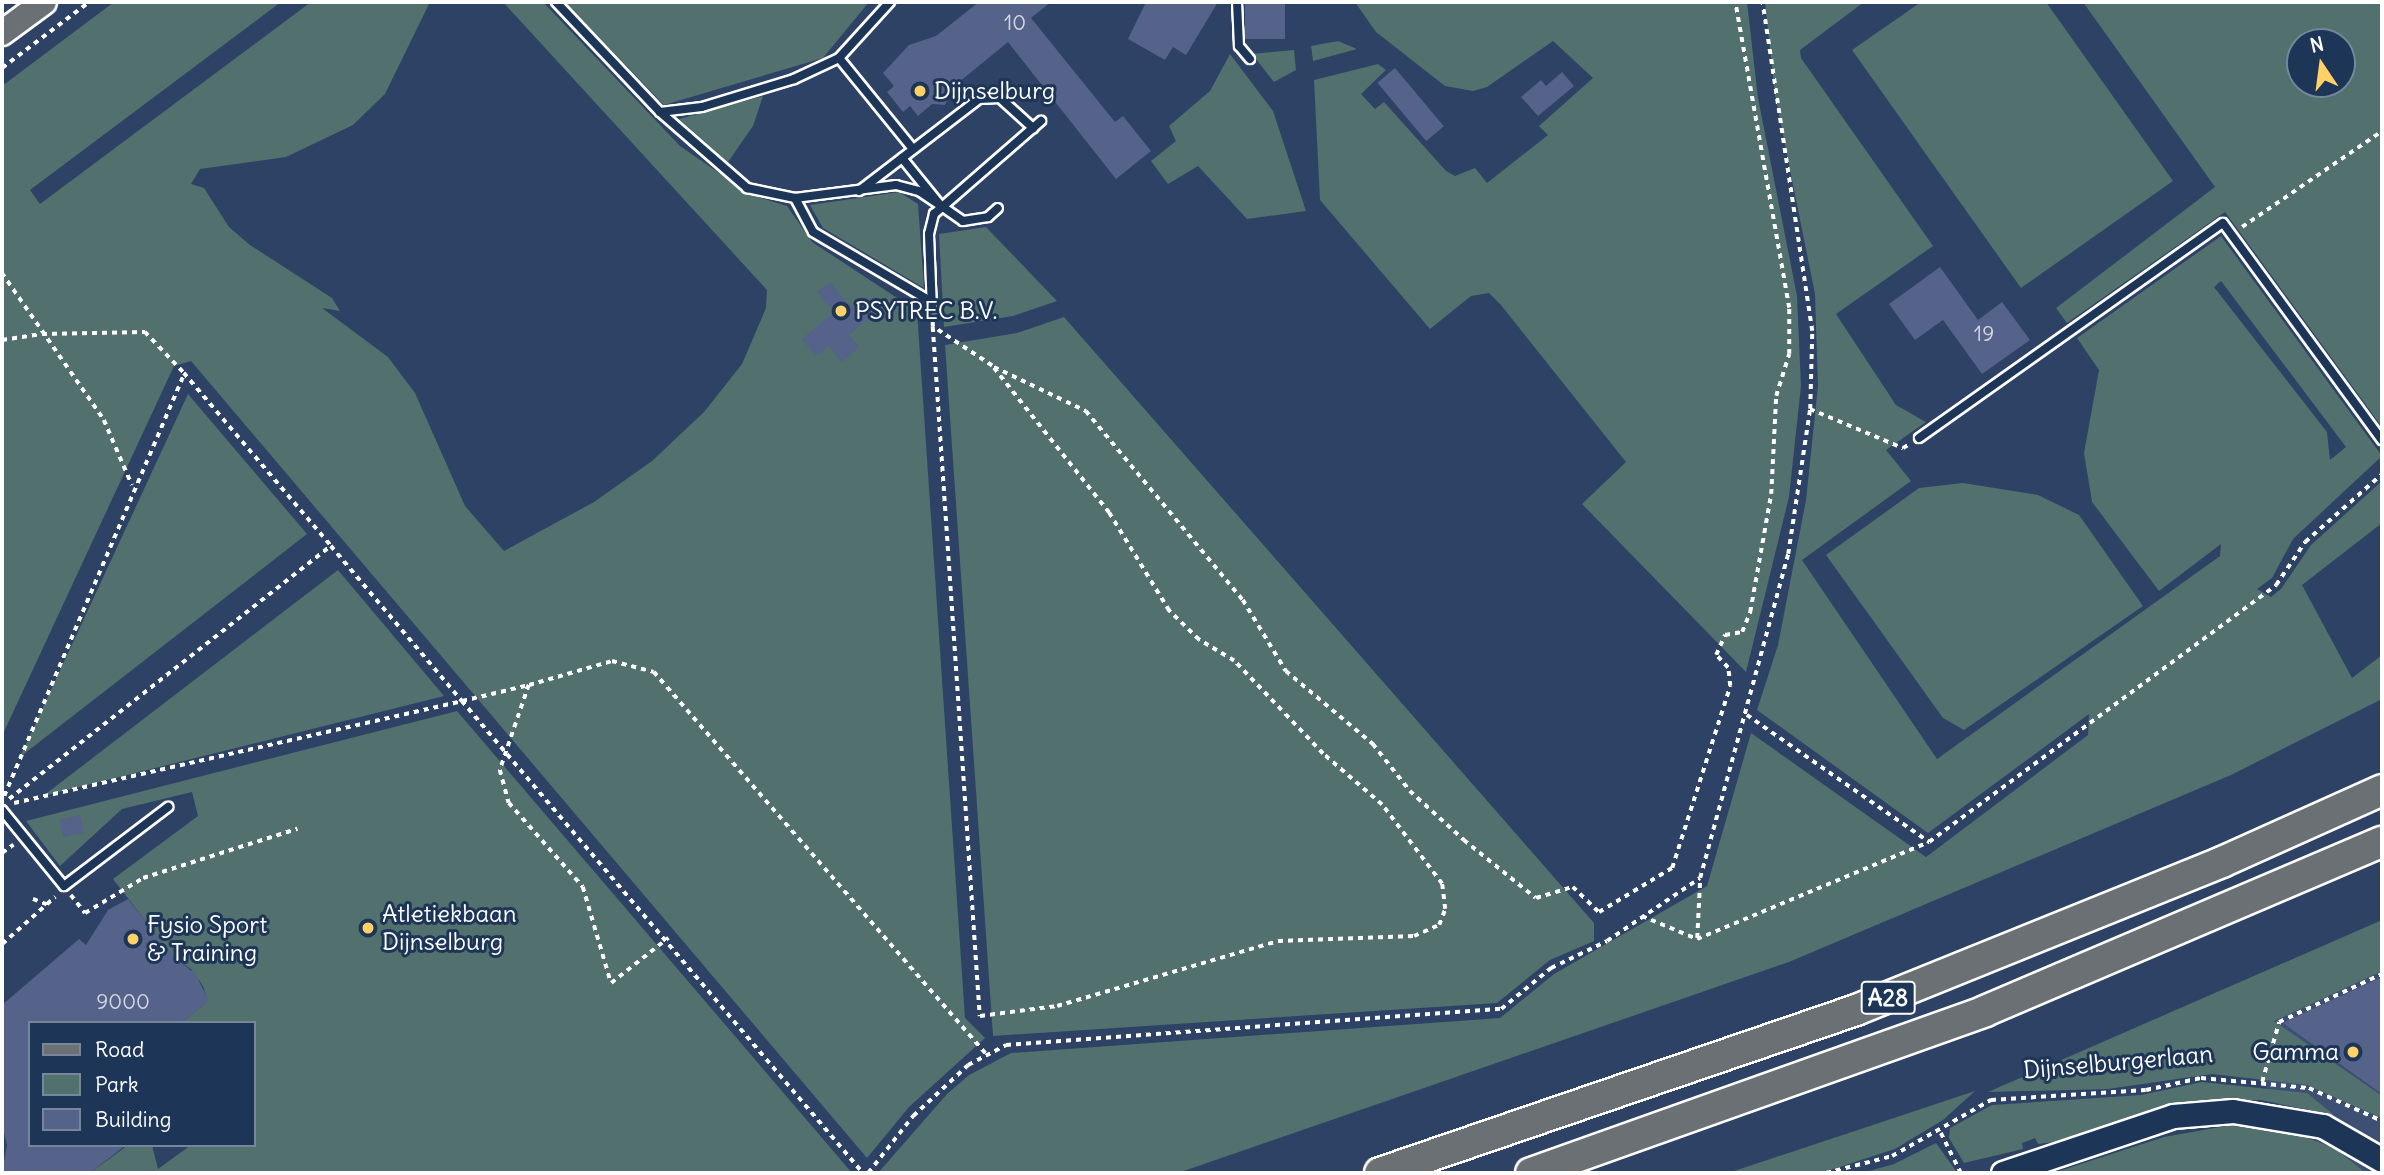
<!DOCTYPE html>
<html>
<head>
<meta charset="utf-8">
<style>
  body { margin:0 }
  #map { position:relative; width:2384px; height:1175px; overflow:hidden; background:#2d4265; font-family:Delius,sans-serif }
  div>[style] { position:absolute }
  .built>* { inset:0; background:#3d5073 }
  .green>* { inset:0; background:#51706e }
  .building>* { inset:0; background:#556289; transform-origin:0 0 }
  .path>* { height:3.5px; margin-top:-1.75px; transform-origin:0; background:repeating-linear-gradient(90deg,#fff 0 5px,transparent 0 10px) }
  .roads { filter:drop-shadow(2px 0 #fff) drop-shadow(-2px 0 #fff) drop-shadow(0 2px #fff) drop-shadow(0 -2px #fff) }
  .service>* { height:8px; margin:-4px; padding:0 4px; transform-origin:4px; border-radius:4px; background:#1d3557 }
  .secondary>* { height:23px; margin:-11.5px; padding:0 11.5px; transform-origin:11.5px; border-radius:11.5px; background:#1d3557 }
  .primary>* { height:24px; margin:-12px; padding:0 12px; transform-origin:12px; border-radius:12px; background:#6a7074 }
  .motorway>* { height:30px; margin:-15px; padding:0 15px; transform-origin:15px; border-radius:15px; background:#6a7074 }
  .dots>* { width:19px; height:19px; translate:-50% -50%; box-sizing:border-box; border:4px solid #1d3557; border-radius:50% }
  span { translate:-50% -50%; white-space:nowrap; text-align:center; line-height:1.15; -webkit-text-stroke:6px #1d3557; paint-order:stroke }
  .number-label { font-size:21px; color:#d4d8e2 }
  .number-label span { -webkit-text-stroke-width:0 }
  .shield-label span { padding:2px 5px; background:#1d3557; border:2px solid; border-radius:5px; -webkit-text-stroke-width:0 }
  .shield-label { font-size:23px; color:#fff; font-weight:700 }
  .poi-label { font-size:24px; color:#fff }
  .left { translate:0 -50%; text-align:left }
  .right { translate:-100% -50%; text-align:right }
  .street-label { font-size:24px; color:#fff }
  .frame { position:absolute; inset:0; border:4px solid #fff; pointer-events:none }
  .legend { position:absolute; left:28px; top:1021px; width:228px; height:126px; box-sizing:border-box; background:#1d3557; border:2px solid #77869a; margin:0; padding:9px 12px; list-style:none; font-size:21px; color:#fff }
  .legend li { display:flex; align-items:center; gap:14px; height:35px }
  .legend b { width:35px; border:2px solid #77869a }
  .north { position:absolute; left:2286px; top:28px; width:70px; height:70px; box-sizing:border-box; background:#1d3557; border:2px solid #77869a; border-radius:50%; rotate:347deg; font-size:19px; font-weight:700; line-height:28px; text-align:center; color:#fff }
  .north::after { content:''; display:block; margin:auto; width:24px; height:32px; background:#ffd166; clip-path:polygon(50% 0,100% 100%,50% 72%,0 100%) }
</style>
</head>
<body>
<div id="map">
  <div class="built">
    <i style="clip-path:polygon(2382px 937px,2382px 1173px,2329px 1173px,2215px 1018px)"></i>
  </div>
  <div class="green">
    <i style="clip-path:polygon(114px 2px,281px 2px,30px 190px,40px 204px,311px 2px,430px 2px,385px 94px,353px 125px,286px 157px,200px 169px,191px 184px,204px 188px,229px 227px,250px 245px,332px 298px,340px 311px,322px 308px,388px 357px,415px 393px,465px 506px,504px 551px,594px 502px,652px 461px,704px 412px,742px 364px,766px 308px,767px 290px,503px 2px,543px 2px,680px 146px,751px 195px,787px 206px,812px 242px,917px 311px,965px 1018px,985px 1038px,909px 1107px,867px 1158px,191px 361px,174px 366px,2px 736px,2px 86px)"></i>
    <i style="clip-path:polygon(565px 2px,869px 2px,823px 58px,664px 105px)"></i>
    <i style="clip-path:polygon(1355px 2px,1747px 2px,1758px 98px,1797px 296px,1801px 386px,1789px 497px,1746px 672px,1582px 504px,1626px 462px,1501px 305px,1489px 293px,1471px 296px,1430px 329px,1320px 200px,1314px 80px,1378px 64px,1386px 70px,1361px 94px,1375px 109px,1384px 102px,1446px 171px,1455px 176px,1475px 168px,1487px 183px,1548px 135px,1539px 126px,1593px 78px,1553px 41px,1487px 87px,1473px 91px,1445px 86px,1376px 32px)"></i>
    <i style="clip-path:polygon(evenodd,1765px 2px,1864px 2px,1800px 50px,1801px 58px,1933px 246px,1836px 314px,1896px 405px,1926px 422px,1886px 450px,1911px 481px,1802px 560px,1937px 759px,2220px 556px,2221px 544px,2159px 591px,2092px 502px,2084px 453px,2099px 370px,2077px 338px,2221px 236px,2382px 456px,2293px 539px,2272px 578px,2257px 589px,2271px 597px,2281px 589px,2311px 545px,2382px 481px,2382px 523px,2302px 585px,2352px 678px,2382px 655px,2382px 699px,2231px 775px,1789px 962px,1178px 1173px,878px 1173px,947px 1094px,969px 1075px,1011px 1053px,1500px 1018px,1554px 974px,1707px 886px,1751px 733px,1926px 857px,2088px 735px,2089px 714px,1928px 833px,1757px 710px,1778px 645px,1806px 500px,1818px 386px,1815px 294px,1775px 95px,1765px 2px,2221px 281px,2346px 447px,2330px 460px,2327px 432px,2214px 287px,2221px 281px)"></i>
    <i style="clip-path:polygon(1921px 2px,2046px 2px,2173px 181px,2021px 288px,1852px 50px)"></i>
    <i style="clip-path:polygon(evenodd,2083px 2px,2382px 2px,2382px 427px,2225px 212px,2067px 323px,2056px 308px,2215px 187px,2083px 2px,2300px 42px,2342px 42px,2342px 84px,2300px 84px,2300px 42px)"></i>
    <i style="clip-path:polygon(1338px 41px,1357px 49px,1313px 61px,1311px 46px)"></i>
    <i style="clip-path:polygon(1294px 50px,1296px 70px,1274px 82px,1252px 54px)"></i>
    <i style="clip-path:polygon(1230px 54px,1273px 111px,1306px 211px,1247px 219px,1198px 166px,1168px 184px,1151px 161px,1176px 141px,1169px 126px,1210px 91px)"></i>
    <i style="clip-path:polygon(763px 96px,753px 126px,728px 162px,679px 119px)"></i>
    <i style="clip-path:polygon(899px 192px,918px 204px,924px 288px,823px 228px,810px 205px)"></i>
    <i style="clip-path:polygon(986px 227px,1057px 301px,1013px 316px,944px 327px,939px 234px)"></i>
    <i style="clip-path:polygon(1064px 317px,1594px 923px,1594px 941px,1550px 960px,1497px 1003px,993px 1036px,945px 345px,1017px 333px)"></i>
    <i style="clip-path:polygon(188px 394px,307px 534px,20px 757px)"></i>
    <i style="clip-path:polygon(1963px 483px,2038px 495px,2079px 515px,2143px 606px,1964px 730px,1943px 718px,1826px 555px,1919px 488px)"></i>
    <i style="clip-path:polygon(338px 570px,444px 696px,43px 796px)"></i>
    <i style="clip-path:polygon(457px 711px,852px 1173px,90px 1173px,128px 1145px,152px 1145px,158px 1169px,191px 1145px,254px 1145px,254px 1023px,181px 1023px,208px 1001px,203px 986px,198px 979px,193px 983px,187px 974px,192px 970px,172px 955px,113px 879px,198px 816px,192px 792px,122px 809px,60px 866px,26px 821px)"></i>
    <i style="clip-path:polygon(2382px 920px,2382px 971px,2274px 1021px,2382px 1096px,2382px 1118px,2307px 1085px,2212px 1074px,2108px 1089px,1988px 1092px)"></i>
    <i style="clip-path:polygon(2202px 1082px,2307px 1093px,2334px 1115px,2261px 1100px,2196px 1101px,2062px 1141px,2038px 1144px,2035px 1138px,2022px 1143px,2023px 1149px,1964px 1163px,1949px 1138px,1950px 1128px,1992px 1105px,2141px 1095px)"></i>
    <i style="clip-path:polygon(1975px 1091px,1943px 1120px,1895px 1149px,1821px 1173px,1728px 1173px)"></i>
    <i style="clip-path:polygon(2237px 1124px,2302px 1136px,2334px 1148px,2366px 1173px,2053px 1173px,2164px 1137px)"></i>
    <i style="clip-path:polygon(1936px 1143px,1956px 1171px,1862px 1173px,1894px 1164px)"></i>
  </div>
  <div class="building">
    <i style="clip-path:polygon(979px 2px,1051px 2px,1031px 18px,1115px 122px,1123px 116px,1151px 151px,1116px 179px,1008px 42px,953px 87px,945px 105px,932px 104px,918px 116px,910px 106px,903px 112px,887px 92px,894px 86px,883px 73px,909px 45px,936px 36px)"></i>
    <i style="clip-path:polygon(1146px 2px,1218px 2px,1186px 55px,1173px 47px,1165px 60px,1128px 39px)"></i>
    <i style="left:1245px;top:2px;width:40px;height:37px"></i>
    <i style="left:1395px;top:68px;width:76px;height:23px;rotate:50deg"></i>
    <i style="clip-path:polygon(1562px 72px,1574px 86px,1538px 116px,1521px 97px,1541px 80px,1546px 86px)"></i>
    <i style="clip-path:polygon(1940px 267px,1978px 320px,2002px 302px,2030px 340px,1982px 374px,1943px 320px,1915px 340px,1889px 304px)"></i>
    <i style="clip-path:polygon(830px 282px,852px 308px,866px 297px,878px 310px,849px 335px,859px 347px,842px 362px,829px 346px,816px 356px,802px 339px,834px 312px,817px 292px)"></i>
    <i style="left:80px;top:815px;width:18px;height:21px;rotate:77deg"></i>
    <i style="clip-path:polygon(128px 899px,173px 955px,196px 975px,209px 1001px,181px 1023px,30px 1023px,30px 1145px,126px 1145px,90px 1173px,2px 1173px,7px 1145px,2px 1124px,2px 1005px,79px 939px,86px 945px,108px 910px)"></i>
    <i style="clip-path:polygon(2382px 977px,2382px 1094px,2283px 1023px)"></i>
  </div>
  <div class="path">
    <i style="left:2px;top:68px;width:109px;rotate:-37.2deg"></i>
    <i style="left:2242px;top:227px;width:170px;rotate:-34.4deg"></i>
    <i style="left:2px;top:273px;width:179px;rotate:55.2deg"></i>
    <i style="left:104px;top:420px;width:71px;rotate:66.7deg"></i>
    <i style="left:933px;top:322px;width:5px;rotate:90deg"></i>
    <i style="left:933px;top:327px;width:691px;rotate:86.1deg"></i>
    <i style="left:980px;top:1016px;width:78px;rotate:-7.4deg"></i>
    <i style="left:1057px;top:1006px;width:230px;rotate:-16.4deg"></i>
    <i style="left:1278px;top:941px;width:136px;rotate:-2.1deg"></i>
    <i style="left:1414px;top:936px;width:27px;rotate:-24deg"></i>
    <i style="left:1439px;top:925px;width:17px;rotate:-69deg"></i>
    <i style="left:1445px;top:909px;width:25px;rotate:-97deg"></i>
    <i style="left:1442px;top:884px;width:99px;rotate:-127.2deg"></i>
    <i style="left:1382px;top:805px;width:78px;rotate:-139.2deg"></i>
    <i style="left:1323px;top:754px;width:129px;rotate:-133.7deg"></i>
    <i style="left:1234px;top:661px;width:41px;rotate:-149deg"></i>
    <i style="left:1199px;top:640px;width:42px;rotate:-136deg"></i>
    <i style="left:1169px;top:611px;width:115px;rotate:-121.5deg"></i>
    <i style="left:1109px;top:513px;width:188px;rotate:-128.5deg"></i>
    <i style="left:992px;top:366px;width:71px;rotate:-146.5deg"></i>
    <i style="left:2px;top:340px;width:40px;rotate:-8.5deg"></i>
    <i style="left:42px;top:334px;width:103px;rotate:-1.1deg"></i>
    <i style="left:145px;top:332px;width:57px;rotate:46.4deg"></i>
    <i style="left:994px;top:367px;width:102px;rotate:25.6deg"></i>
    <i style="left:1086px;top:411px;width:246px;rotate:50.3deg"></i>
    <i style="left:1243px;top:600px;width:83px;rotate:58.8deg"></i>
    <i style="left:1286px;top:671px;width:114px;rotate:40deg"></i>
    <i style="left:1373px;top:744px;width:60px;rotate:51.8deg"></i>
    <i style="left:1410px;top:791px;width:73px;rotate:42.2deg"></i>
    <i style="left:1464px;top:840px;width:92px;rotate:38.9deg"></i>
    <i style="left:1536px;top:898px;width:39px;rotate:-17deg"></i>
    <i style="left:1573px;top:887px;width:36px;rotate:44deg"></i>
    <i style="left:1599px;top:912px;width:85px;rotate:-31.1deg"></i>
    <i style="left:1672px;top:868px;width:191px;rotate:-72.3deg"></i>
    <i style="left:1730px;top:686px;width:18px;rotate:-96deg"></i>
    <i style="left:1728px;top:668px;width:18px;rotate:-133deg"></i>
    <i style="left:1716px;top:655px;width:22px;rotate:-66deg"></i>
    <i style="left:1725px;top:635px;width:17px;rotate:-10deg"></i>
    <i style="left:1742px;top:632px;width:22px;rotate:-68deg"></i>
    <i style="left:1750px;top:612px;width:120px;rotate:-79.9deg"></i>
    <i style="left:1771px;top:494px;width:98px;rotate:-87.1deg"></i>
    <i style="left:1776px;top:396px;width:44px;rotate:-72.8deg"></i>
    <i style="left:1789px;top:354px;width:46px;rotate:-90deg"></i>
    <i style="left:1789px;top:308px;width:311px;rotate:-100deg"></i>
    <i style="left:1810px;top:409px;width:101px;rotate:22.8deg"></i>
    <i style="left:1903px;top:448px;width:6px;rotate:-31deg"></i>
    <i style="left:529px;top:685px;width:86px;rotate:-16.1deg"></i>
    <i style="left:612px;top:661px;width:43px;rotate:14.7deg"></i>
    <i style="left:654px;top:672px;width:508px;rotate:48.99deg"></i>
    <i style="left:1747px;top:715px;width:222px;rotate:34.9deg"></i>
    <i style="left:4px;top:796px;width:460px;rotate:-66.9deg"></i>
    <i style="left:184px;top:373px;width:227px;rotate:49.6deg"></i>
    <i style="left:9px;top:799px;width:410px;rotate:-38.2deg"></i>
    <i style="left:331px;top:546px;width:203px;rotate:49.8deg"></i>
    <i style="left:462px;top:701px;width:69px;rotate:-13.4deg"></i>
    <i style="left:529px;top:685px;width:90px;rotate:108.8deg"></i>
    <i style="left:500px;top:770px;width:34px;rotate:75deg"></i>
    <i style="left:509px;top:803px;width:112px;rotate:48.6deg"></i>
    <i style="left:583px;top:887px;width:100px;rotate:73.7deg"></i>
    <i style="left:611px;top:983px;width:73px;rotate:-38.3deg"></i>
    <i style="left:14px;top:803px;width:459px;rotate:-12.8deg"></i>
    <i style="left:462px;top:701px;width:619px;rotate:49.65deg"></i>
    <i style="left:2px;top:853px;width:14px;rotate:-36deg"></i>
    <i style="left:71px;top:895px;width:23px;rotate:52deg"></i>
    <i style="left:85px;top:913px;width:68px;rotate:-31.1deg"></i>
    <i style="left:143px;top:878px;width:162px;rotate:-17.7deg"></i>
    <i style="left:33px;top:899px;width:17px;rotate:21deg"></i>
    <i style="left:1642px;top:916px;width:60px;rotate:22.7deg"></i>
    <i style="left:1697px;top:939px;width:251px;rotate:-22.7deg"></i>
    <i style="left:1929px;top:842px;width:432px;rotate:-36.5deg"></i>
    <i style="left:2276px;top:585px;width:52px;rotate:-56deg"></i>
    <i style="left:2305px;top:542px;width:103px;rotate:-41.4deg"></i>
    <i style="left:1697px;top:938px;width:60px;rotate:-87.1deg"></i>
    <i style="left:2px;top:944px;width:71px;rotate:-41.6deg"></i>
    <i style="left:2262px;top:1082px;width:62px;rotate:-74.2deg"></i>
    <i style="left:2279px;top:1022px;width:114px;rotate:-25deg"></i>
    <i style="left:1941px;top:1133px;width:45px;rotate:63.4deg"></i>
    <i style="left:868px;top:1173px;width:73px;rotate:-51.7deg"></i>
    <i style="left:913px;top:1116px;width:75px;rotate:-42.8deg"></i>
    <i style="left:968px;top:1065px;width:43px;rotate:-27.8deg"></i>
    <i style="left:1006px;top:1045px;width:496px;rotate:-4.2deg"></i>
    <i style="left:1501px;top:1009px;width:65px;rotate:-39.4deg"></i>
    <i style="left:1551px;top:968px;width:62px;rotate:-25.7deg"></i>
    <i style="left:1607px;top:941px;width:112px;rotate:-34.1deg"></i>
    <i style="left:1700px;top:878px;width:336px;rotate:-74.8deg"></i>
    <i style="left:1788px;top:554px;width:147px;rotate:-81.4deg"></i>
    <i style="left:1810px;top:409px;width:78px;rotate:-88.5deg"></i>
    <i style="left:1812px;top:331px;width:333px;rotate:-98.6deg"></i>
    <i style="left:1826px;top:1173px;width:68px;rotate:-14.4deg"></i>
    <i style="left:1892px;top:1156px;width:114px;rotate:-29.5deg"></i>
    <i style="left:1991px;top:1100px;width:155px;rotate:-3.7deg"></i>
    <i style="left:2146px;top:1090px;width:56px;rotate:-12.3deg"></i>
    <i style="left:2201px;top:1078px;width:108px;rotate:5.3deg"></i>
    <i style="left:2309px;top:1088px;width:80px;rotate:24.3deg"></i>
  </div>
  <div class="roads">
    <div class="service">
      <i style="left:556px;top:2px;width:151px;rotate:46.6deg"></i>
      <i style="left:660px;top:112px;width:42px;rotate:-6.8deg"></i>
      <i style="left:702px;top:107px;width:96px;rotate:-16.9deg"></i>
      <i style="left:794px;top:79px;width:50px;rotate:-25deg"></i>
      <i style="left:839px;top:58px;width:76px;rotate:-47.7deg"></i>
      <i style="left:1237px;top:2px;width:44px;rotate:87.4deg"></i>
      <i style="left:1239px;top:46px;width:17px;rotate:50deg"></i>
      <i style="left:839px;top:58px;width:117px;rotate:50.9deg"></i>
      <i style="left:660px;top:112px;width:116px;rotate:41.1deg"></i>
      <i style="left:747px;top:188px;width:49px;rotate:11.8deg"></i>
      <i style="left:795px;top:198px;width:102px;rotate:-7.3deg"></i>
      <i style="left:896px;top:185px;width:24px;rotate:15deg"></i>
      <i style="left:919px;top:191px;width:25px;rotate:34deg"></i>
      <i style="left:902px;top:158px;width:60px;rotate:51deg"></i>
      <i style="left:940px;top:205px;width:28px;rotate:35deg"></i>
      <i style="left:963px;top:221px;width:25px;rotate:-9deg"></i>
      <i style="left:988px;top:217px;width:13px;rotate:-42deg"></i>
      <i style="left:859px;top:191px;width:151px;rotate:-37.5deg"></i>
      <i style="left:979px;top:99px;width:21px;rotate:-3deg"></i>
      <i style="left:1000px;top:98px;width:45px;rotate:42.3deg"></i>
      <i style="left:795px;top:198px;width:38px;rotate:62deg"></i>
      <i style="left:813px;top:232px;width:138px;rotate:30.5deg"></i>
      <i style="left:932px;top:309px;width:75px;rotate:-92.3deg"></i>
      <i style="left:929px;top:234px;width:21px;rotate:-76deg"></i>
      <i style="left:934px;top:214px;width:142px;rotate:-41deg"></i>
      <i style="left:1919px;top:438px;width:372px;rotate:-35.3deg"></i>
      <i style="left:2223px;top:223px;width:269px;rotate:53.8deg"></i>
      <i style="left:2px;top:810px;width:98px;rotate:50.8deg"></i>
      <i style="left:64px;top:886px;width:131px;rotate:-37.2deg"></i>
    </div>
    <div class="secondary">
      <i style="left:2003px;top:1173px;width:179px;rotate:-18.5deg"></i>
      <i style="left:2173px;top:1116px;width:60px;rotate:-4.8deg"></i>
      <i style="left:2233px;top:1111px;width:91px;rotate:9.5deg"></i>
      <i style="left:2323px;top:1126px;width:68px;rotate:30deg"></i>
    </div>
    <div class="primary">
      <i style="left:2px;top:33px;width:52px;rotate:-36.4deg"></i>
    </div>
    <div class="motorway">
      <i style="left:1380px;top:1173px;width:503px;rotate:-18.9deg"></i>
      <i style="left:1856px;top:1010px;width:395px;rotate:-22deg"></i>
      <i style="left:2222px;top:862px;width:175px;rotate:-24.2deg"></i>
      <i style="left:1531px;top:1173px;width:482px;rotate:-19.6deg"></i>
      <i style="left:1985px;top:1011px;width:431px;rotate:-23.1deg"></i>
    </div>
  </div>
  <div class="dots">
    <i style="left:920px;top:91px;background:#ffd166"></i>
    <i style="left:841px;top:311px;background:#ffd166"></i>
    <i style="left:368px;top:928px;background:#ffd166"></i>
    <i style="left:133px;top:939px;background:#ffd166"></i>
    <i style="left:2353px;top:1052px;background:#ffd166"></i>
  </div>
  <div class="number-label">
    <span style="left:1015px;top:23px">10</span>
    <span style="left:1984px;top:334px">19</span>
    <span style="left:123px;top:1002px">9000</span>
  </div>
  <div class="shield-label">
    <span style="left:1888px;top:998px">A28</span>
  </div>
  <div class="poi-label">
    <span class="left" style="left:934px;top:91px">Dijnselburg</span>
    <span class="left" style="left:855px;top:311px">PSYTREC B.V.</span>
    <span class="left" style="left:382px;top:928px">Atletiekbaan<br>Dijnselburg</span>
    <span class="left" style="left:147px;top:939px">Fysio Sport<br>&amp; Training</span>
    <span class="right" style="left:2339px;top:1052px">Gamma</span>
  </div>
  <div class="street-label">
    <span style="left:2118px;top:1062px;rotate:-5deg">Dijnselburgerlaan</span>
  </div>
  <div class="frame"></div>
  <ul class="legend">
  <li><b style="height:9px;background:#6a7074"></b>Road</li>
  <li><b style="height:19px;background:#51706e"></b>Park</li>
  <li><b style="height:19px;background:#556289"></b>Building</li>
  </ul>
  <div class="north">N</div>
</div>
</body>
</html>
